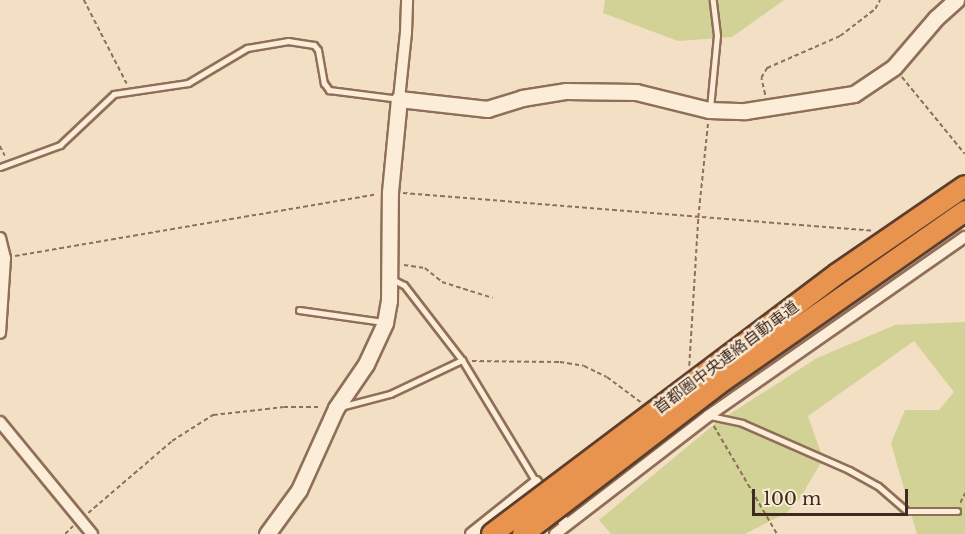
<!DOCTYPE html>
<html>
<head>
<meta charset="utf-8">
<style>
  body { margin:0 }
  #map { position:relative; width:965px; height:534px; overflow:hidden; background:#f2dfc4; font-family:"Libre Baskerville","Noto Sans JP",serif }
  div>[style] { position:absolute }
  .green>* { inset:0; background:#d2d297 }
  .path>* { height:1.5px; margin-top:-0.75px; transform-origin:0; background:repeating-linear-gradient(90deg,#8f6f58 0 4.5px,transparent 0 7.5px) }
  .roads { filter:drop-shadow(2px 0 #8f6f58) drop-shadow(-2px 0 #8f6f58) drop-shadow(0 2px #8f6f58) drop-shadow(0 -2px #8f6f58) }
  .lane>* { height:5px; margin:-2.5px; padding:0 2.5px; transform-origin:2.5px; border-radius:2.5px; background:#fcedd9 }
  .street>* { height:10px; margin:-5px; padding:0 5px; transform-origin:5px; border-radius:5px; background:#fcedd9 }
  .secondary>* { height:15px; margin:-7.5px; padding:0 7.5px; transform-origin:7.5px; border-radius:7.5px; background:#fcedd9 }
  .bridges { filter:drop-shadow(2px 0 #5d3e2d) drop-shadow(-2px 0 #5d3e2d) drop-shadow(0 2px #5d3e2d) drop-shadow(0 -2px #5d3e2d) }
  .highway-bridge>* { height:20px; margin:-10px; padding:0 10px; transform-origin:10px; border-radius:10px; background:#e8934e }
  span { translate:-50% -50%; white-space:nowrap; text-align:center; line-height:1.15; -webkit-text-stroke:4.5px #f9ead5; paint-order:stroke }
  .street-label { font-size:16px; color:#3e2a1e }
  .scale { position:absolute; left:752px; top:489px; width:156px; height:27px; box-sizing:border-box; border:3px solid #3e2a1e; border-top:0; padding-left:8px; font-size:18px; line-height:21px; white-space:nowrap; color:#3e2a1e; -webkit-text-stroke:4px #f9ead5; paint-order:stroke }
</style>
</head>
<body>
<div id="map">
  <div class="green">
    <i style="clip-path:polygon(605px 0,784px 0,732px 37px,678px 41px,603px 13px)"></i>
    <i style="clip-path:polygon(965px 322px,965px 534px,917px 534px,891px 443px,905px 410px,939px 410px,954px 392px,914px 341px,808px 416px,823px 459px,799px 500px,786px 513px,745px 534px,611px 534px,599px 520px,716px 423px,817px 358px,895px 325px)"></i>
  </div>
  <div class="path">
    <i style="left:84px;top:0;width:94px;rotate:62.9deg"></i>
    <i style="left:902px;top:77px;width:99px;rotate:50.7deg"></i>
    <i style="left:765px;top:95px;width:17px;rotate:-103deg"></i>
    <i style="left:761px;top:78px;width:12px;rotate:-59deg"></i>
    <i style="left:767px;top:68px;width:80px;rotate:-23.7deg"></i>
    <i style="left:840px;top:36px;width:44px;rotate:-37.6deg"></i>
    <i style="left:875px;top:9px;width:10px;rotate:-61deg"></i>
    <i style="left:0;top:146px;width:11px;rotate:63deg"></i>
    <i style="left:403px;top:193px;width:472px;rotate:4.6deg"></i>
    <i style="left:15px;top:256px;width:367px;rotate:-9.7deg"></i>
    <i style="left:404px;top:265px;width:21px;rotate:8deg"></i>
    <i style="left:425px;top:268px;width:22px;rotate:39deg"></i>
    <i style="left:442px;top:282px;width:53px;rotate:17.4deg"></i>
    <i style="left:472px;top:361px;width:88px;rotate:0.7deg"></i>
    <i style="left:560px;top:362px;width:24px;rotate:9deg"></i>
    <i style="left:584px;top:366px;width:25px;rotate:26deg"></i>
    <i style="left:607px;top:377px;width:44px;rotate:36.6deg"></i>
    <i style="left:689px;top:366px;width:148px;rotate:-86.5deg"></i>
    <i style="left:698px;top:218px;width:97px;rotate:-84.1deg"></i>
    <i style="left:714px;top:426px;width:125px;rotate:59.7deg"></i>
    <i style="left:960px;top:503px;width:11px;rotate:-63deg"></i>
    <i style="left:88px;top:513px;width:111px;rotate:-40.6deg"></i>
    <i style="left:172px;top:441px;width:49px;rotate:-32.4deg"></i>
    <i style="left:213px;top:415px;width:71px;rotate:-6.4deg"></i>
    <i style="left:284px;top:407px;width:37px"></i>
    <i style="left:65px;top:534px;width:11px;rotate:-45deg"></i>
  </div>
  <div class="roads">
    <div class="lane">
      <i style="left:710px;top:108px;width:73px;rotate:-84.5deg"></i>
      <i style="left:717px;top:35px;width:35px;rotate:-97deg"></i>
      <i style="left:0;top:167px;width:64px;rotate:-20.1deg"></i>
      <i style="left:60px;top:145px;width:74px;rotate:-43.4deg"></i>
      <i style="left:114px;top:94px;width:75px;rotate:-8.5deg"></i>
      <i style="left:188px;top:83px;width:69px;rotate:-30.7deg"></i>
      <i style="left:247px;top:48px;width:42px;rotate:-9.7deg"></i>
      <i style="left:288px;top:41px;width:26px;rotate:9deg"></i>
      <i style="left:314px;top:45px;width:6px;rotate:51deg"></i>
      <i style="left:318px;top:50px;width:34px;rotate:80deg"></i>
      <i style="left:324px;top:83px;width:9px;rotate:54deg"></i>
      <i style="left:329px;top:90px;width:71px;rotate:7.3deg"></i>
      <i style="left:392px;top:279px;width:13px;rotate:27deg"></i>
      <i style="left:404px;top:285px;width:95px;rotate:52.3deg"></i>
      <i style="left:462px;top:360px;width:143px;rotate:58.8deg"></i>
      <i style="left:299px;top:310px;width:85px;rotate:8.1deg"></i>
      <i style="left:340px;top:407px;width:52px;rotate:-14.6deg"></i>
      <i style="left:390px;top:394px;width:80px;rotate:-25.3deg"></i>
      <i style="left:710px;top:416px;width:33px;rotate:12deg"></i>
      <i style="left:742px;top:423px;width:117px;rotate:23.7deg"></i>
      <i style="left:849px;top:470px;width:33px;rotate:29deg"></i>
      <i style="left:878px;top:486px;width:38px;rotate:41deg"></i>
      <i style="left:907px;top:511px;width:50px"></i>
    </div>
    <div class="street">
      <i style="left:399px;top:99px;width:67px;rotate:-84deg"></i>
      <i style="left:406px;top:32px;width:32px;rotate:-88deg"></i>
      <i style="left:0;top:238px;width:21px;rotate:76deg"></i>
      <i style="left:5px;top:258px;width:75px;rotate:93.8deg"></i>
      <i style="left:0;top:422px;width:145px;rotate:50.6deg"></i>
      <i style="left:471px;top:534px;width:83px;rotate:-38.7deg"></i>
      <i style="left:536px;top:482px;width:52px;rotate:55.1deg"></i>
      <i style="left:555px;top:534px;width:193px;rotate:-37.6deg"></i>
      <i style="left:708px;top:416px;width:313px;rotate:-34.9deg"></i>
    </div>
    <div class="secondary">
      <i style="left:267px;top:534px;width:54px;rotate:-54deg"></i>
      <i style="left:299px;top:490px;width:90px;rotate:-65.7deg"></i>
      <i style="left:336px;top:408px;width:53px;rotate:-55.7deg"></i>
      <i style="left:366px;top:364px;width:45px;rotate:-65.1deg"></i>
      <i style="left:385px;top:323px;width:22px;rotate:-80deg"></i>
      <i style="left:389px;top:301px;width:109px;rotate:-89.5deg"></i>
      <i style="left:390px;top:192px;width:93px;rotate:-84.5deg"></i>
      <i style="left:399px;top:99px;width:89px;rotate:6.5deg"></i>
      <i style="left:487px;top:109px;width:37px;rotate:-17deg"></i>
      <i style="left:522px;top:98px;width:45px;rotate:-9deg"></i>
      <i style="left:566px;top:91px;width:70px;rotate:0.8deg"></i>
      <i style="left:636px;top:92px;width:75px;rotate:13.9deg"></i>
      <i style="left:709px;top:110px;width:36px;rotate:2deg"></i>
      <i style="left:745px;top:111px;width:110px;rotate:-8.9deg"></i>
      <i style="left:854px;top:94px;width:48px;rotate:-34deg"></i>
      <i style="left:894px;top:67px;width:65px;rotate:-49.4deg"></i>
      <i style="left:936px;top:18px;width:27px;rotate:-42deg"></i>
    </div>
  </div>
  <div class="bridges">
    <div class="highway-bridge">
      <i style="left:492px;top:534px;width:432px;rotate:-37deg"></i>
      <i style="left:837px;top:274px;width:155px;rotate:-34.5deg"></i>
      <i style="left:523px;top:534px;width:253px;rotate:-37.5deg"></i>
      <i style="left:724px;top:380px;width:294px;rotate:-35deg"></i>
    </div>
  </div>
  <div class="street-label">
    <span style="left:726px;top:357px;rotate:-37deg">首都圏中央連絡自動車道</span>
  </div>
  <div class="scale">100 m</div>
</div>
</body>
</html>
